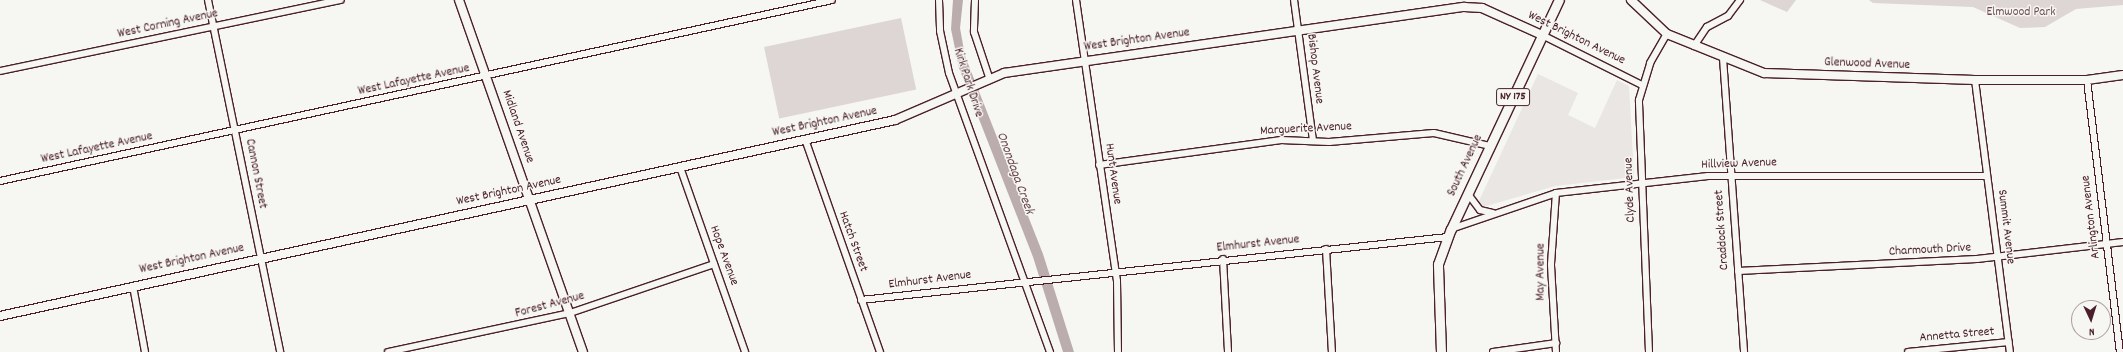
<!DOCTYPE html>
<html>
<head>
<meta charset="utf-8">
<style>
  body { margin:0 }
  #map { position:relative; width:2123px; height:352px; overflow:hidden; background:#f6f6f2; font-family:Dekko,sans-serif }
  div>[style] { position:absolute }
  .built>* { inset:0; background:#e9e6e3 }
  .green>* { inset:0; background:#ddd6d5; transform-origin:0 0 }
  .water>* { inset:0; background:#bbadae }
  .roads { filter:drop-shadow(1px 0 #4a1f2b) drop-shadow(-1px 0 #4a1f2b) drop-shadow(0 1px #4a1f2b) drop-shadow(0 -1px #4a1f2b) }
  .street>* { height:6px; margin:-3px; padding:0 3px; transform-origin:3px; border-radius:3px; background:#f6f6f2 }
  .secondary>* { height:8px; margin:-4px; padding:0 4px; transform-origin:4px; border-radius:4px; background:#f6f6f2 }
  .primary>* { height:9px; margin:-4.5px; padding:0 4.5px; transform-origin:4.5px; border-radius:4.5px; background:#f6f6f2 }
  span { translate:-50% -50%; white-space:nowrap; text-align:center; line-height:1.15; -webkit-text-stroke:3px #f6f6f2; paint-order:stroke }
  .shield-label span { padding:1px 3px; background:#f6f6f2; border:1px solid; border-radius:3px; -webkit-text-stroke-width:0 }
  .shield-label { font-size:12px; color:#4a1f2b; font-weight:700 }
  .park-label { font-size:13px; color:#6f4d56 }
  .street-label { font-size:13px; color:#4a1f2b }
  .water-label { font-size:14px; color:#6c4a52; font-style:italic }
  .north { position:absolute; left:2071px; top:300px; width:40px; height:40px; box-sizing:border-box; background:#f6f6f2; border:1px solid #b1a0a2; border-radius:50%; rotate:176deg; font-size:11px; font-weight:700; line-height:16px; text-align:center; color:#4a1f2b }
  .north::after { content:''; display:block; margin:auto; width:14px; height:18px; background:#4a1f2b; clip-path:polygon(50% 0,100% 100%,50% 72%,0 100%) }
</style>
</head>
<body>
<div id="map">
  <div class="built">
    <i style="clip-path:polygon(1538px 74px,1578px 93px,1568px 115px,1595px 128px,1617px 80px,1629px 86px,1634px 177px,1555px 186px,1483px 207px,1479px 201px)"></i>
  </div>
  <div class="green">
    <i style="clip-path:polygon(1760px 0,1796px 0,1787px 12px)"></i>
    <i style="clip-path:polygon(1869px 0,2123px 0,2123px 5px,2076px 9px,2045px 27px,2020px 28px,1973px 7px,1873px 3px)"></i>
    <i style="left:901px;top:18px;width:73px;height:140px;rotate:78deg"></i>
  </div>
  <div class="water">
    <i style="clip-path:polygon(953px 0,963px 0,960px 28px,965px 56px,1043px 254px,1074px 352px,1063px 352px,1033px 257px,959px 68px,951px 29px)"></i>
  </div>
  <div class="roads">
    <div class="street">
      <i style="left:208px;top:0;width:359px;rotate:78.4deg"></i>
      <i style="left:939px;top:0;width:31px;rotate:88deg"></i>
      <i style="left:940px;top:31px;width:43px;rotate:77.9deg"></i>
      <i style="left:949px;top:73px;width:297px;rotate:70.1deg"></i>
      <i style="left:975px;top:0;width:32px;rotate:92deg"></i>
      <i style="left:974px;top:32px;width:47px;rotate:71.6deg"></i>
      <i style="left:1076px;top:0;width:284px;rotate:81.7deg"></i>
      <i style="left:1117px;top:281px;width:71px;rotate:89.2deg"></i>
      <i style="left:1294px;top:0;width:142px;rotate:82.3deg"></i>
      <i style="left:1542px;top:35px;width:112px;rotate:26.6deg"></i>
      <i style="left:1694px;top:46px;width:23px;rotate:-56deg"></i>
      <i style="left:1707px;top:27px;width:24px;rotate:-28deg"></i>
      <i style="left:1728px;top:16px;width:20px;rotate:-53deg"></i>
      <i style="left:1723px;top:58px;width:295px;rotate:85.9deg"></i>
      <i style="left:0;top:71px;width:348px;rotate:-11.8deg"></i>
      <i style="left:1975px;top:80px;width:274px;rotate:82.7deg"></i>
      <i style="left:2087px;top:80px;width:274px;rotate:83.1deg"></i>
      <i style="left:805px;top:139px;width:226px;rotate:70.6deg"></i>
      <i style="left:1099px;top:165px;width:184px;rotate:-7.8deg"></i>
      <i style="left:1281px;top:140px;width:48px;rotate:2.4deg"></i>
      <i style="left:1329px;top:142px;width:105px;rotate:-4.9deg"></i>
      <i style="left:1434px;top:133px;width:57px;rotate:13.1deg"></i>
      <i style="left:680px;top:167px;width:196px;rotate:70.6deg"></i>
      <i style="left:0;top:181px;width:851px;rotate:-12.27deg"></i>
      <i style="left:1468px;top:194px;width:20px;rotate:53deg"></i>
      <i style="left:1480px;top:210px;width:13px;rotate:13deg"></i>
      <i style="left:1451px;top:229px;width:111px;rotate:-18.9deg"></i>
      <i style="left:1556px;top:193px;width:153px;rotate:-6.4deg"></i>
      <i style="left:1708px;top:176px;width:279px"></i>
      <i style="left:1326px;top:249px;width:103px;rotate:86.7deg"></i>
      <i style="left:1223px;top:259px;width:93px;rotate:86.9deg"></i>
      <i style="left:1738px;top:271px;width:239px;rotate:-2.9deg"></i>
      <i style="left:1977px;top:259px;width:147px;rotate:-6.6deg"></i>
      <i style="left:133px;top:286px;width:67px;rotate:79.7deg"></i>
      <i style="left:861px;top:300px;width:590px;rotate:-6.13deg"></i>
      <i style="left:388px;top:352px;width:186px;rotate:-12.1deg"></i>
      <i style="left:570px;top:313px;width:152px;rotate:-18.8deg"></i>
      <i style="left:1493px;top:352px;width:64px;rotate:-8.1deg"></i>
      <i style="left:1556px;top:352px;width:88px;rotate:-93.3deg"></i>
      <i style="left:1551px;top:264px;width:71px;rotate:-86deg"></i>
      <i style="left:1649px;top:352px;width:252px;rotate:-92.3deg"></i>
      <i style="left:1639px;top:100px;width:39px;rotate:-73deg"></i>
      <i style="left:1650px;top:63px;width:34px;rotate:-60deg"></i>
      <i style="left:1908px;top:352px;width:101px;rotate:-5.7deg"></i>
    </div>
    <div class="secondary">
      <i style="left:459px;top:0;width:373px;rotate:70.6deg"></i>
      <i style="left:1631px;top:0;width:50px;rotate:43.4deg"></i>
      <i style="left:1667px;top:34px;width:105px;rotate:21.9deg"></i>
      <i style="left:1764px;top:73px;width:211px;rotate:1.9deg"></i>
      <i style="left:1975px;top:80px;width:112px"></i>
      <i style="left:2087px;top:80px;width:36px;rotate:-8deg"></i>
      <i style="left:0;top:316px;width:916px;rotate:-12.35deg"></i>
      <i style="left:895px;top:120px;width:119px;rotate:-23.3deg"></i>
      <i style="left:1004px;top:73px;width:465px;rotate:-8.2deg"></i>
      <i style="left:1464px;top:7px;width:18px;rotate:3deg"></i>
      <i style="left:1482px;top:8px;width:66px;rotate:24.2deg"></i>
    </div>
    <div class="primary">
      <i style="left:1441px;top:352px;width:88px;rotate:-92deg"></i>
      <i style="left:1438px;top:264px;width:37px;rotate:-70deg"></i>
      <i style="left:1451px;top:229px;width:253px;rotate:-64.8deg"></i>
    </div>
  </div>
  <div class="shield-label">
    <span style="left:1513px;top:97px">NY 175</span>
  </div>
  <div class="park-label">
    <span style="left:2021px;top:13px">Elmwood Park</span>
  </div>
  <div class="street-label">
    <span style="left:168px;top:25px;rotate:-12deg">West Corning Avenue</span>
    <span style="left:1576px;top:39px;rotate:26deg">West Brighton Avenue</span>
    <span style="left:1137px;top:41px;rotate:-8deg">West Brighton Avenue</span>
    <span style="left:1867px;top:65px;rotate:2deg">Glenwood Avenue</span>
    <span style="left:1314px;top:69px;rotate:83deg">Bishop Avenue</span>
    <span style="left:414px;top:81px;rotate:-12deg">West Lafayette Avenue</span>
    <span style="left:967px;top:83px;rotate:72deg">Kirk Park Drive</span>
    <span style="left:825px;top:123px;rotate:-12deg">West Brighton Avenue</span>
    <span style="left:517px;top:127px;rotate:71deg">Midland Avenue</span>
    <span style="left:1306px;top:130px;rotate:-3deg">Marguerite Avenue</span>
    <span style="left:97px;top:149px;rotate:-12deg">West Lafayette Avenue</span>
    <span style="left:1739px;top:165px;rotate:-2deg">Hillview Avenue</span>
    <span style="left:1466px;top:166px;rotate:-65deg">South Avenue</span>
    <span style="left:255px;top:174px;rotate:79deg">Cannon Street</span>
    <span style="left:1112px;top:174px;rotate:82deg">Hunt Avenue</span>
    <span style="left:1631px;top:190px;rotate:-92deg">Clyde Avenue</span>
    <span style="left:509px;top:192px;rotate:-12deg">West Brighton Avenue</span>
    <span style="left:2092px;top:217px;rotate:-97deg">Arlington Avenue</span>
    <span style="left:2005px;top:227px;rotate:83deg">Summit Avenue</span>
    <span style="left:1723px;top:230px;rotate:-94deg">Craddock Street</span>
    <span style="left:852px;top:242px;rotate:70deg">Hatch Street</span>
    <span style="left:1258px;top:245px;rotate:-6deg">Elmhurst Avenue</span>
    <span style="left:1930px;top:251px;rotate:-3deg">Charmouth Drive</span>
    <span style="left:723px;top:256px;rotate:70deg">Hope Avenue</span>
    <span style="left:192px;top:260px;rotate:-12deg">West Brighton Avenue</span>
    <span style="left:1542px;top:272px;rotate:-90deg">May Avenue</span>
    <span style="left:930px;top:281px;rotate:-7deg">Elmhurst Avenue</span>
    <span style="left:550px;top:306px;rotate:-15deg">Forest Avenue</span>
    <span style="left:1957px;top:336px;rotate:-5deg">Annetta Street</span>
  </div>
  <div class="water-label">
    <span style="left:1015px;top:173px;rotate:70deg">Onondaga Creek</span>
  </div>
  <div class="north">N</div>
</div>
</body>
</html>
